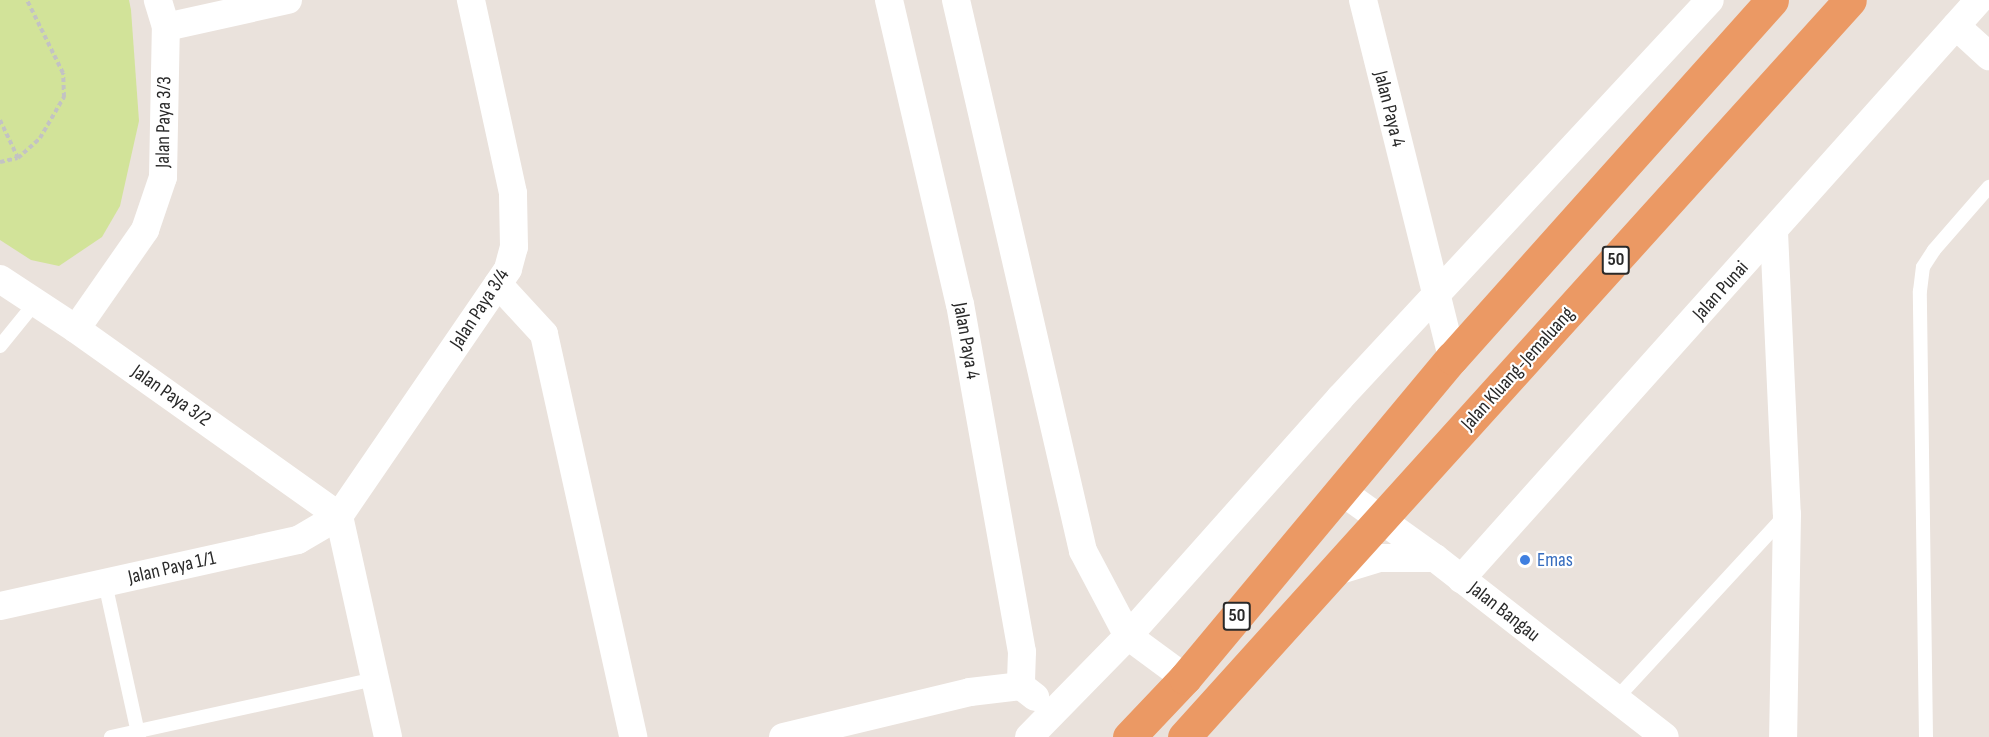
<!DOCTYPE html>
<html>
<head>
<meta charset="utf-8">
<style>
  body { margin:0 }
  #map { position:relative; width:1989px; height:737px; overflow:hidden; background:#eae2dc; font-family:"Sofia Sans Condensed",sans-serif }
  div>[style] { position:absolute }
  .pitch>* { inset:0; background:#d2e399 }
  .path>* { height:4px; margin-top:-2px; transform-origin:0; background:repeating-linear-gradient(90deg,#c3c3c3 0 4.5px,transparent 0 7.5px) }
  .service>* { height:14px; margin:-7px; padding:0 7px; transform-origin:7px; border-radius:7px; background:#fff }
  .minor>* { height:28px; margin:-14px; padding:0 14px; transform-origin:14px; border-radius:14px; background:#fff }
  .trunk>* { height:33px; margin:-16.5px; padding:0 16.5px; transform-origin:16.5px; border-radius:16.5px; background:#eb9964 }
  .dots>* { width:16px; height:16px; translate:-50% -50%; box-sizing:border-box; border:3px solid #fff; border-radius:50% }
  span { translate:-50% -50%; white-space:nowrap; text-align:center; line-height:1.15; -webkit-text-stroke:4.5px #fff; paint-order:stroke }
  .shield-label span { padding:2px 4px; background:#fff; border:2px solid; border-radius:4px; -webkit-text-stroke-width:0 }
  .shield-label { font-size:18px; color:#292929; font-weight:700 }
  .street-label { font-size:20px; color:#292929 }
  .shop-label { font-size:20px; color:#366cbe }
  .left { translate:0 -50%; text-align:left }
</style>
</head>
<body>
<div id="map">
  <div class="pitch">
    <i style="clip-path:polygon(0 0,129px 0,131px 10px,139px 121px,120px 206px,102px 237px,59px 266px,31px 260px,0 240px)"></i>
  </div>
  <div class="path">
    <i style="left:0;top:120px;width:42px;rotate:64.7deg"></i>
    <i style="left:0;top:162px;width:18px;rotate:-13deg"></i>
    <i style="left:18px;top:158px;width:30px;rotate:-42deg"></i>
    <i style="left:40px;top:138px;width:48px;rotate:-59.7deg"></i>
    <i style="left:64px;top:97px;width:24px;rotate:-92deg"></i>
    <i style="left:63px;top:73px;width:81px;rotate:-116.3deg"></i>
  </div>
  <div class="service">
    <i style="left:0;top:346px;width:55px;rotate:-50.9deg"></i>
    <i style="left:105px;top:583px;width:158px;rotate:77.6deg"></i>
    <i style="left:1615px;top:700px;width:251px;rotate:-47.3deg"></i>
    <i style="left:111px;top:737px;width:270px;rotate:-12.4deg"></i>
    <i style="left:1926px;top:737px;width:446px;rotate:-90.8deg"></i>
    <i style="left:1920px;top:291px;width:24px;rotate:-83deg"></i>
    <i style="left:1923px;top:267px;width:20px;rotate:-57deg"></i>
    <i style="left:1934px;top:250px;width:84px;rotate:-48.9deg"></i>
  </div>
  <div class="minor">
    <i style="left:889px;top:0;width:312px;rotate:76.9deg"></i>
    <i style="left:960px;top:304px;width:353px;rotate:79.9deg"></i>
    <i style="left:1022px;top:652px;width:34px;rotate:92deg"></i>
    <i style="left:956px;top:0;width:565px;rotate:77.02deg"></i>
    <i style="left:1083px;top:551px;width:96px;rotate:62.1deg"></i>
    <i style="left:1128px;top:636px;width:71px;rotate:36.4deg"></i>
    <i style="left:1363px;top:0;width:369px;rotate:76deg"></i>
    <i style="left:1956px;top:26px;width:45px;rotate:42.3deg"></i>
    <i style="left:166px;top:27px;width:125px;rotate:-12.5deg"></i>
    <i style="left:1774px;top:232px;width:282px;rotate:87.4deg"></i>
    <i style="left:1787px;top:514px;width:223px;rotate:91deg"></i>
    <i style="left:0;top:279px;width:91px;rotate:33.3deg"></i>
    <i style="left:76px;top:329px;width:323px;rotate:35.4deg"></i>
    <i style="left:498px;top:284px;width:68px;rotate:47.4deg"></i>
    <i style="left:544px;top:334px;width:413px;rotate:77.5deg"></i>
    <i style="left:76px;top:329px;width:121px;rotate:-55.1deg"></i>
    <i style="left:145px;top:230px;width:56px;rotate:-71.2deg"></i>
    <i style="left:163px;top:177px;width:150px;rotate:-88.9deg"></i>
    <i style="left:166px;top:27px;width:28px;rotate:-107deg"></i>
    <i style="left:1341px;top:491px;width:115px;rotate:35.5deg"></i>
    <i style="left:1435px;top:558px;width:291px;rotate:37.9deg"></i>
    <i style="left:339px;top:516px;width:226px;rotate:77.5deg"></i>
    <i style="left:1334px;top:572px;width:47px;rotate:-17.3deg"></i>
    <i style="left:1379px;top:558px;width:56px"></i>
    <i style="left:1461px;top:579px;width:777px;rotate:-48.18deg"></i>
    <i style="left:0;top:606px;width:305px;rotate:-12.5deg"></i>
    <i style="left:298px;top:540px;width:48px;rotate:-30.3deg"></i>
    <i style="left:339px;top:516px;width:299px;rotate:-55.6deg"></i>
    <i style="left:508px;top:269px;width:23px;rotate:-75deg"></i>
    <i style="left:514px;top:247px;width:54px;rotate:-91.1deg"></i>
    <i style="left:513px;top:193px;width:198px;rotate:-102.3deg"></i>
    <i style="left:783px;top:737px;width:192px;rotate:-13.5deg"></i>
    <i style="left:970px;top:692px;width:51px;rotate:-6.7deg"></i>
    <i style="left:1021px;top:686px;width:18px;rotate:38deg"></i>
    <i style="left:1029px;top:737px;width:141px;rotate:-45.6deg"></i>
    <i style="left:1128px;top:636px;width:319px;rotate:-48.3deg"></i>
    <i style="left:1340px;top:398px;width:543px;rotate:-47.09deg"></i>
  </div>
  <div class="trunk">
    <i style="left:1129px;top:737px;width:81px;rotate:-46.5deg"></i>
    <i style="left:1185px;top:678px;width:417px;rotate:-50.2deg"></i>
    <i style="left:1452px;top:358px;width:480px;rotate:-48.2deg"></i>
    <i style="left:1184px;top:737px;width:993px;rotate:-47.9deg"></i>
  </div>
  <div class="dots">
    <i style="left:1525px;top:560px;background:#3f7fe0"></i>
  </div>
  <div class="shield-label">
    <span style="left:1616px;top:260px">50</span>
    <span style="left:1237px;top:616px">50</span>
  </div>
  <div class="street-label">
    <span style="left:1389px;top:109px;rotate:76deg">Jalan Paya 4</span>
    <span style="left:164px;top:122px;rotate:-89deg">Jalan Paya 3/3</span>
    <span style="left:1721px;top:291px;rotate:-48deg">Jalan Punai</span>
    <span style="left:480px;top:309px;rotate:-57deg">Jalan Paya 3/4</span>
    <span style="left:966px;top:341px;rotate:80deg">Jalan Paya 4</span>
    <span style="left:1518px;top:369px;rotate:-48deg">Jalan Kluang-Jemaluang</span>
    <span style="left:171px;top:396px;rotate:35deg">Jalan Paya 3/2</span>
    <span style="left:172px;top:568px;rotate:-13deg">Jalan Paya 1/1</span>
    <span style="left:1504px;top:612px;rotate:38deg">Jalan Bangau</span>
  </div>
  <div class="shop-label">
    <span class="left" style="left:1537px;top:560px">Emas</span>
  </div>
</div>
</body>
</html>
